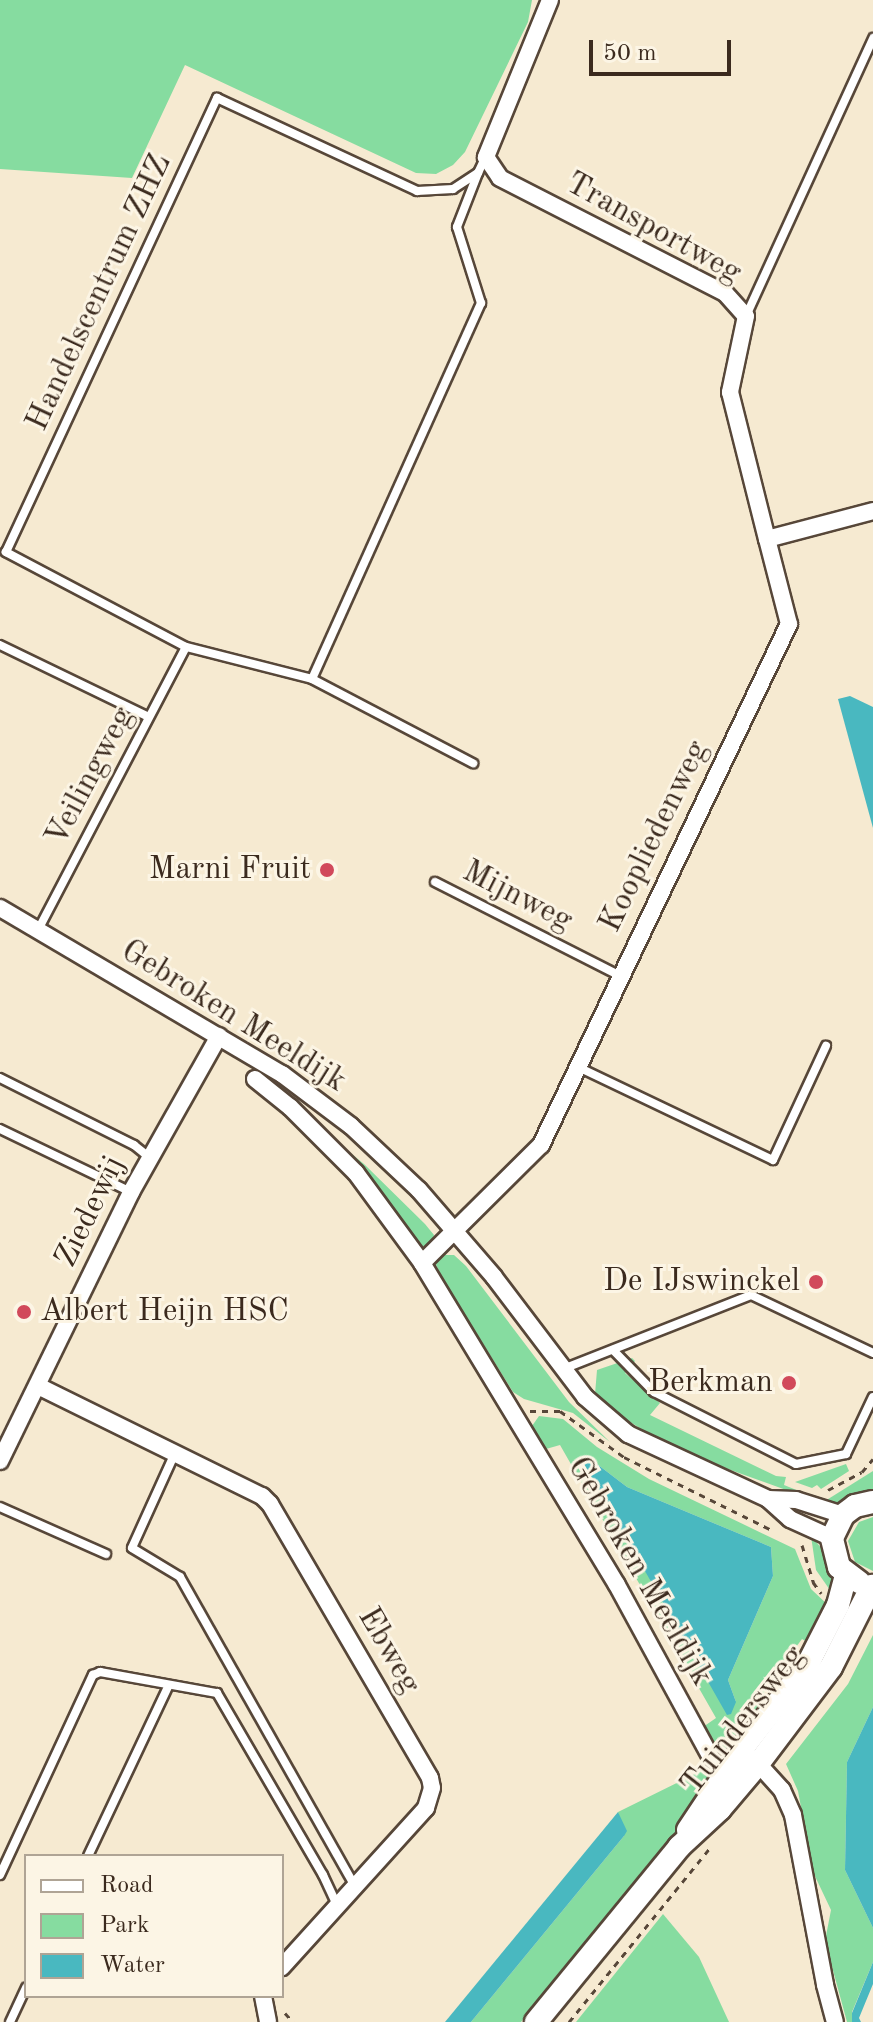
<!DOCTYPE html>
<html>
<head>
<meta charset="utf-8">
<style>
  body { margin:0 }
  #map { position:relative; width:873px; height:2022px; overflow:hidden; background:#f6ead1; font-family:"Old Standard TT",serif }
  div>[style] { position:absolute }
  .green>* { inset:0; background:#86dca0 }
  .water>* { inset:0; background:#49b8c0 }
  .path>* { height:3px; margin-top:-1.5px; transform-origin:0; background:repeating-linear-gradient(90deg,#574739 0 6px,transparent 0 12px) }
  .roads { filter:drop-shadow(2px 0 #574739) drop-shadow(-2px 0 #574739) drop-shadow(0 2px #574739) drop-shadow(0 -2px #574739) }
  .service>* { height:8px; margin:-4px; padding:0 4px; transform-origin:4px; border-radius:4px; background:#fff }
  .minor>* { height:16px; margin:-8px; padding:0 8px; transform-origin:8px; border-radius:8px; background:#fff }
  .secondary>* { height:22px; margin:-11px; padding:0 11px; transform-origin:11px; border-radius:11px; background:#fff }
  .dots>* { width:22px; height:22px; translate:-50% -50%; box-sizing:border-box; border:4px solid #fcf5e5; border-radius:50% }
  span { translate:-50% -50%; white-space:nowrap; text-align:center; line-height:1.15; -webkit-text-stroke:6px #fcf5e5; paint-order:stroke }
  .street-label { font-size:32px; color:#3b2a1e }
  .poi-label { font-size:32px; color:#3b2a1e }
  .right { translate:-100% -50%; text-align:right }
  .left { translate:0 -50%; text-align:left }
  .legend { position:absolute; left:24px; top:1854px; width:260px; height:144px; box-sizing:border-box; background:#fcf5e5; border:2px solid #afa495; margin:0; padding:10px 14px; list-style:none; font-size:24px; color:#3b2a1e }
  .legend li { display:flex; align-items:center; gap:16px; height:40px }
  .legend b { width:40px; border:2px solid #afa495 }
  .scale { position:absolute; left:589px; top:40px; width:142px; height:36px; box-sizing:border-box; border:4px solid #3b2a1e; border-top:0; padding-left:10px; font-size:24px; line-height:28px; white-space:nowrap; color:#3b2a1e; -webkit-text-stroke:6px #fcf5e5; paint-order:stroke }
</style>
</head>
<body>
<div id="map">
  <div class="green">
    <i style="clip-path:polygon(0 0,532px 0,528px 22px,465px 152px,453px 165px,436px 174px,416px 173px,185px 65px,132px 178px,0 169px)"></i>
    <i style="clip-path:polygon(299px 1111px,364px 1164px,425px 1224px,434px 1235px,432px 1243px,421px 1247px,339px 1151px)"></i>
    <i style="clip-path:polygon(445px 1255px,454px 1255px,466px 1266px,569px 1402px,610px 1442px,573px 1413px,524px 1399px,513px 1392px,444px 1281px,436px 1265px,438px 1258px)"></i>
    <i style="clip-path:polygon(632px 1358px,635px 1361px,625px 1373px,660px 1403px,650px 1415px,776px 1476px,786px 1477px,784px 1485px,814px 1497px,811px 1499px,675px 1450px,614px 1412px,595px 1394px,597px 1370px)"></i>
    <i style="clip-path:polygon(evenodd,539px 1416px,563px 1419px,597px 1447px,649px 1479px,795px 1549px,811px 1589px,829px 1606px,811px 1644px,802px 1639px,764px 1690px,765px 1705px,685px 1823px,521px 2022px,471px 2022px,624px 1836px,618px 1812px,701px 1771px,727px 1753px,709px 1743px,703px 1727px,716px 1718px,560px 1445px,546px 1449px,532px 1426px,539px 1416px,593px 1461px,627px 1487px,771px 1547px,773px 1576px,728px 1680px,736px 1702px,593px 1461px)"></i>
    <i style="clip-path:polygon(846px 1464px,849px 1471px,821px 1489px,817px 1485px,812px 1488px,795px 1482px)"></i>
    <i style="clip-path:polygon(873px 1471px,873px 1492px,837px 1503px,825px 1501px)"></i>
    <i style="clip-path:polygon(873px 1517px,873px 1571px,855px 1562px,848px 1541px,859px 1522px)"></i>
    <i style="clip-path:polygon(811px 1536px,823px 1550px,834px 1582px,832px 1593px,816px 1570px)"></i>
    <i style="clip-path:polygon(873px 1635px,873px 1707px,847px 1762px,845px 1870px,873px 1928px,873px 1962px,852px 2012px,852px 2022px,847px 2022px,825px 1941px,831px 1910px,813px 1872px,798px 1791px,786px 1764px,848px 1684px)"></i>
    <i style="clip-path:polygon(663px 1914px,699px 1957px,729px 2022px,576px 2022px)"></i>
  </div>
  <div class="water">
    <i style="clip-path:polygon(850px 696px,873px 707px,873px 828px,838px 699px)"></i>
    <i style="clip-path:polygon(593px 1461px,627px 1487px,771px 1547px,773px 1576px,728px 1680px,736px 1702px,731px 1714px,727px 1715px,584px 1464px)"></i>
    <i style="clip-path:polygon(873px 1707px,873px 1928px,845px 1870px,847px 1762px)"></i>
    <i style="clip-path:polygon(618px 1812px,627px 1831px,624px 1836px,471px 2022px,445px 2022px)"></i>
    <i style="clip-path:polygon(873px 1962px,873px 1984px,859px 2018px,861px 2022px,852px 2022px,852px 2013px)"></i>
  </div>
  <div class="path">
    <i style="left:530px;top:1411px;width:30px"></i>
    <i style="left:560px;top:1411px;width:79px;rotate:35.7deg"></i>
    <i style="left:624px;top:1457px;width:167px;rotate:26.3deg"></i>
    <i style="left:828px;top:1490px;width:38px;rotate:-28deg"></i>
    <i style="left:862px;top:1472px;width:17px;rotate:-50deg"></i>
    <i style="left:802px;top:1545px;width:39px;rotate:73deg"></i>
    <i style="left:813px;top:1582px;width:14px;rotate:54deg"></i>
    <i style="left:285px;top:2013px;width:12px;rotate:48deg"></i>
    <i style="left:569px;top:2022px;width:224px;rotate:-51deg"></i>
  </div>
  <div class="roads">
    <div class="service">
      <i style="left:478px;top:173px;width:58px;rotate:111.3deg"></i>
      <i style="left:457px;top:227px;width:80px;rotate:72.5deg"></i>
      <i style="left:481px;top:303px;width:412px;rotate:114.2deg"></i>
      <i style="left:312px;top:679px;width:130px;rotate:-165.7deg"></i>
      <i style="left:186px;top:647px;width:204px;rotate:-152.2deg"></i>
      <i style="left:6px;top:552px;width:501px;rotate:-65.07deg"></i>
      <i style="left:217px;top:98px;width:221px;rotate:24.9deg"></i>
      <i style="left:417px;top:191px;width:36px;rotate:-3deg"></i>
      <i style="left:453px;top:189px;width:30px;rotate:-33deg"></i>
      <i style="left:478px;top:173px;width:17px;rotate:-65deg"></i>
      <i style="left:746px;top:316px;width:306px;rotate:-65.4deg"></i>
      <i style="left:0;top:645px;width:165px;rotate:25.8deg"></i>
      <i style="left:312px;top:679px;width:182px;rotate:27.6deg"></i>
      <i style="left:435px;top:882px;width:208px;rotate:26.9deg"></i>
      <i style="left:38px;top:930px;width:319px;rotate:-62.4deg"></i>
      <i style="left:578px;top:1067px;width:216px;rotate:25.5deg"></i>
      <i style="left:773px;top:1160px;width:126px;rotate:-65.1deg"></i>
      <i style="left:0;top:1078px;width:150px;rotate:26.6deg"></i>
      <i style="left:134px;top:1145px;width:19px;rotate:39deg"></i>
      <i style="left:0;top:1129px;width:145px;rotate:25.7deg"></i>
      <i style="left:613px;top:1350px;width:59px;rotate:45.7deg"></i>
      <i style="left:654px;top:1392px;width:159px;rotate:26.9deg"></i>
      <i style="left:796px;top:1464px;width:51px;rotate:-11.3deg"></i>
      <i style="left:846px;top:1454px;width:63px;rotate:-64.7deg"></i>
      <i style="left:563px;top:1369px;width:202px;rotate:-21.5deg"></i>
      <i style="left:751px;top:1295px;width:135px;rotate:25.4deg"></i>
      <i style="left:175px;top:1453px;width:104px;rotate:114.4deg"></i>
      <i style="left:132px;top:1548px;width:56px;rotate:31.1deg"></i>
      <i style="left:180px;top:1577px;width:355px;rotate:60.5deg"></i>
      <i style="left:0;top:1507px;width:116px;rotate:23.9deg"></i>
      <i style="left:88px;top:1856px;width:187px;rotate:-64.7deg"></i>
      <i style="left:0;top:1875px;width:221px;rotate:-65.1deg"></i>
      <i style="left:93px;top:1675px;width:8px;rotate:-23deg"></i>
      <i style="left:100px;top:1672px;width:119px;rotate:10.2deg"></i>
      <i style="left:217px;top:1693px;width:211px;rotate:59.8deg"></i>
      <i style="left:323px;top:1875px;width:33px;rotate:65deg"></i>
      <i style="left:10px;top:2022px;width:38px;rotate:-65deg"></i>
    </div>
    <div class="minor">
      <i style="left:550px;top:0;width:170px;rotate:112.2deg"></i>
      <i style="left:486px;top:157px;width:25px;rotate:56deg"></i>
      <i style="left:500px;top:178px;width:253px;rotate:27.1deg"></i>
      <i style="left:725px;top:293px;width:31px;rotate:48deg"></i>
      <i style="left:746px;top:316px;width:78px;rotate:101.9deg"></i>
      <i style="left:730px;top:392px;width:152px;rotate:75.9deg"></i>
      <i style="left:0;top:908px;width:327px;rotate:30.5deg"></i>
      <i style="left:282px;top:1074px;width:86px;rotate:37deg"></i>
      <i style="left:351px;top:1126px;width:93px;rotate:43.3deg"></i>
      <i style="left:419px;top:1190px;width:115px;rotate:49.2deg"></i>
      <i style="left:494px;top:1277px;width:151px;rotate:52.8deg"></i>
      <i style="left:585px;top:1397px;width:57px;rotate:40.7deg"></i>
      <i style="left:628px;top:1434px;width:154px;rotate:24.9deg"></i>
      <i style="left:768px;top:1499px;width:30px;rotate:42deg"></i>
      <i style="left:790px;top:1519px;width:46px;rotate:24.3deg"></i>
      <i style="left:255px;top:1079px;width:45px;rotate:38.7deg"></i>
      <i style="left:290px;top:1107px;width:93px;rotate:45deg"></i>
      <i style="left:356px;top:1173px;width:112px;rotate:53.7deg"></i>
      <i style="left:422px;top:1263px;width:376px;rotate:58.8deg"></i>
      <i style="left:617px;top:1585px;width:200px;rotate:61.4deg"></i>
      <i style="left:422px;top:1263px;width:168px;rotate:-44.8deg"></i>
      <i style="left:541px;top:1145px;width:577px;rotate:-64.55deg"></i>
      <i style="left:789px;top:624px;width:88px;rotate:-104.5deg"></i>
      <i style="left:767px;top:539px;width:110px;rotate:-14.8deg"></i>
      <i style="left:38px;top:1386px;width:250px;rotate:26.2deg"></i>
      <i style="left:262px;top:1496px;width:11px;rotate:45deg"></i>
      <i style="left:270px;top:1504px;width:317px;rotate:59.7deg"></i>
      <i style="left:430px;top:1778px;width:10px;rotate:79deg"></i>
      <i style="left:432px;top:1788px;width:21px;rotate:107deg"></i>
      <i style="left:426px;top:1808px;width:215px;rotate:132.2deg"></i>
      <i style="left:0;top:1461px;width:299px;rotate:-64deg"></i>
      <i style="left:131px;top:1192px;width:179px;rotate:-60.6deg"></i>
      <i style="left:768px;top:1499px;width:28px;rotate:2deg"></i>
      <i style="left:796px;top:1500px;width:49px;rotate:17.7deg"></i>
      <i style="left:753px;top:1758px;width:43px;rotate:47.8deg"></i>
      <i style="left:782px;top:1790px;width:27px;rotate:66deg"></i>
      <i style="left:793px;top:1815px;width:173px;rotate:79.3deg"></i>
      <i style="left:825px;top:1985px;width:38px;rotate:75deg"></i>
      <i style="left:263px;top:1996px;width:26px;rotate:79deg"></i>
    </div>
    <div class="secondary">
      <i style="left:859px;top:1582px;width:25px;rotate:-143deg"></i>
      <i style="left:839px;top:1567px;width:30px;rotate:-104deg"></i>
      <i style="left:832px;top:1538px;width:25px;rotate:-64deg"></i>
      <i style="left:843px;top:1515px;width:15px;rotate:-37deg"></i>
      <i style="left:855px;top:1506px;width:18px;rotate:-13deg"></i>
      <i style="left:688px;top:1830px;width:97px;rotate:-56.3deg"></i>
      <i style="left:742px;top:1749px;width:108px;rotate:-52.2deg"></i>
      <i style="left:808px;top:1664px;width:66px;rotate:-63deg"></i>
      <i style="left:838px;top:1605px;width:31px;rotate:-75deg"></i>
      <i style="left:536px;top:2022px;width:226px;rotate:-50.7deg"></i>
      <i style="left:679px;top:1847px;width:56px;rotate:-42.8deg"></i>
      <i style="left:720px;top:1809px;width:59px;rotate:-49.8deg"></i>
      <i style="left:758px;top:1764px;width:121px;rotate:-53deg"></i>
      <i style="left:831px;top:1667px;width:91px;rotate:-63.2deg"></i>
    </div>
  </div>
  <div class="dots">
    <i style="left:327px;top:870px;background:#d1495b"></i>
    <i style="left:816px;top:1282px;background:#d1495b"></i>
    <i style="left:24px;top:1312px;background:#d1495b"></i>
    <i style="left:789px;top:1383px;background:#d1495b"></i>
  </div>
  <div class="street-label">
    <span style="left:653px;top:229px;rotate:29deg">Transportweg</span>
    <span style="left:100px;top:293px;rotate:-65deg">Handelscentrum ZHZ</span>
    <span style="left:91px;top:777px;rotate:-62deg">Veilingweg</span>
    <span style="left:655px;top:837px;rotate:-64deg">Koopliedenweg</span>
    <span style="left:517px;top:897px;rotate:27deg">Mijnweg</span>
    <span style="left:233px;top:1017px;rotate:32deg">Gebroken Meeldijk</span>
    <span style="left:91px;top:1212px;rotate:-64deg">Ziedewij</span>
    <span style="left:639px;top:1572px;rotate:60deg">Gebroken Meeldijk</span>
    <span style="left:388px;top:1651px;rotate:60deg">Ebweg</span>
    <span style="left:744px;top:1721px;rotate:-52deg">Tuindersweg</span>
  </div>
  <div class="poi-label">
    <span class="right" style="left:311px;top:870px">Marni Fruit</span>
    <span class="right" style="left:800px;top:1282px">De IJswinckel</span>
    <span class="left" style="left:40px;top:1312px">Albert Heijn HSC</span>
    <span class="right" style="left:773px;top:1383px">Berkman</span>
  </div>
  <ul class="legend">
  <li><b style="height:10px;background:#fff"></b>Road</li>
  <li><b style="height:22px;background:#86dca0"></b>Park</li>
  <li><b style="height:22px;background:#49b8c0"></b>Water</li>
  </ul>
  <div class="scale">50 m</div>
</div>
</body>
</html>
